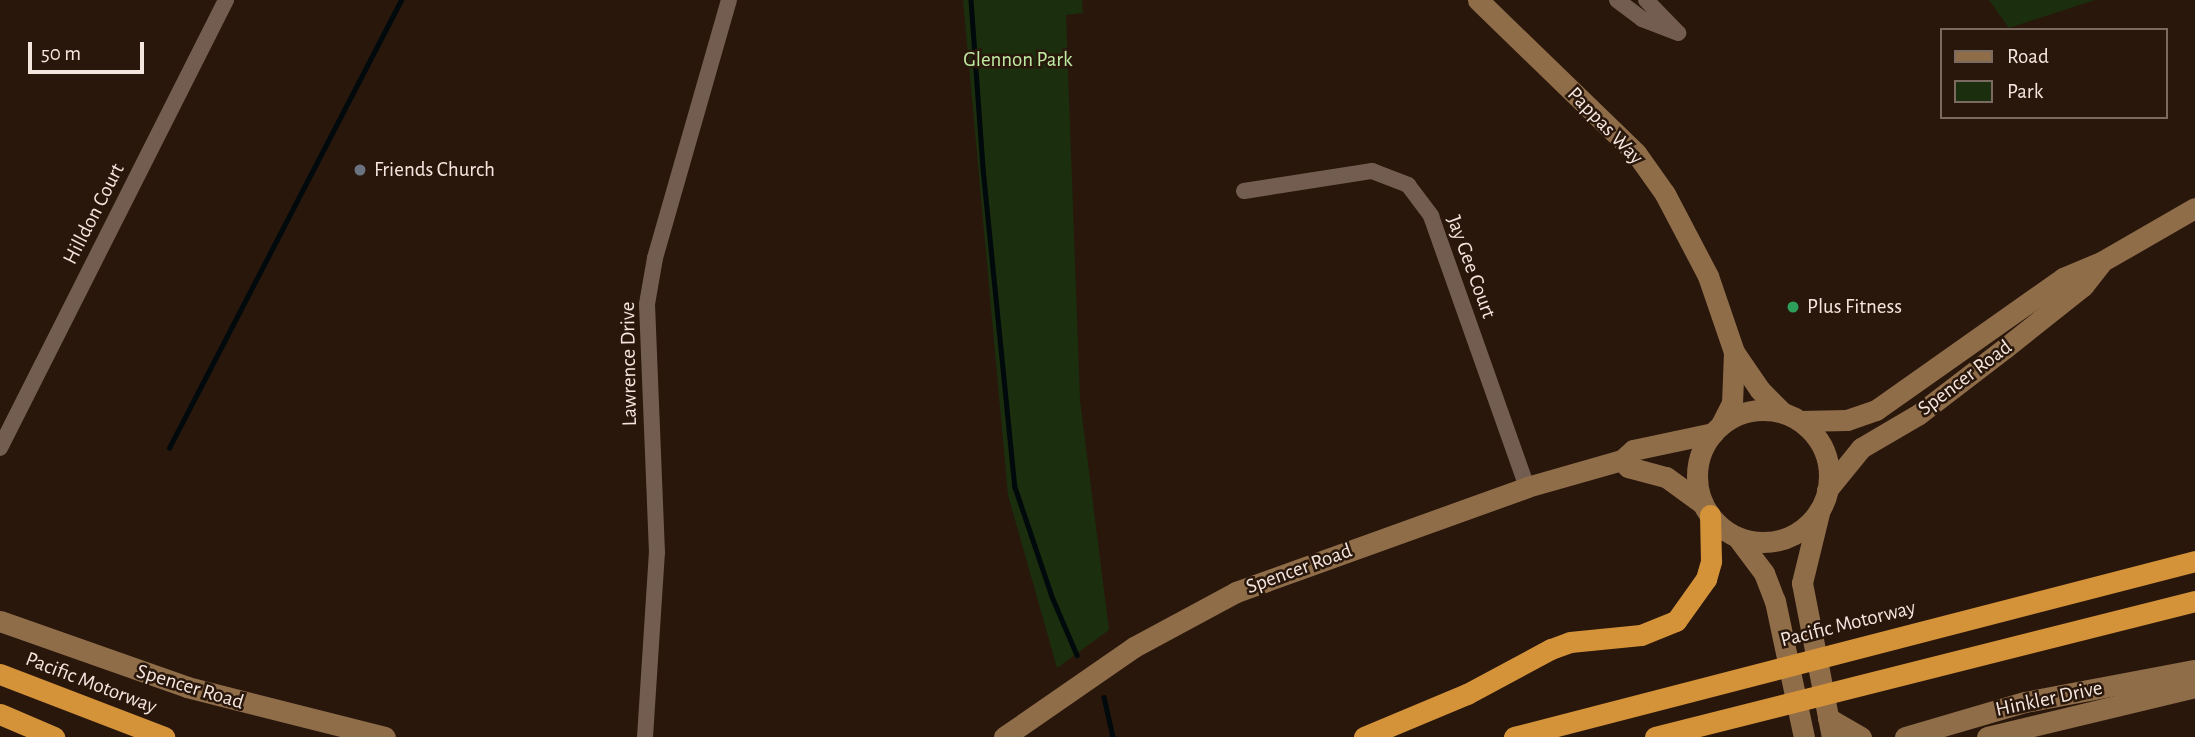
<!DOCTYPE html>
<html>
<head>
<meta charset="utf-8">
<style>
  body { margin:0 }
  #map { position:relative; width:2195px; height:737px; overflow:hidden; background:#29170c; font-family:"Alegreya Sans",sans-serif }
  div>[style] { position:absolute }
  .green>* { inset:0; background:#1b2e0d }
  .stream>* { height:4.5px; margin:-2.25px; padding:0 2.25px; transform-origin:2.25px; border-radius:2.25px; background:#00090b }
  .street>* { height:16px; margin:-8px; padding:0 8px; transform-origin:8px; border-radius:8px; background:#735d50 }
  .secondary>* { height:21px; margin:-10.5px; padding:0 10.5px; transform-origin:10.5px; border-radius:10.5px; background:#906d49 }
  .secondary>.ring { margin:-10.5px; padding:0; box-sizing:content-box; background:none; border:21px solid #906d49; border-radius:50% }
  .highway>* { height:21px; margin:-10.5px; padding:0 10.5px; transform-origin:10.5px; border-radius:10.5px; background:#d59339 }
  .dots>* { width:19px; height:19px; translate:-50% -50%; box-sizing:border-box; border:4px solid #29170c; border-radius:50% }
  span { translate:-50% -50%; white-space:nowrap; text-align:center; line-height:1.15; -webkit-text-stroke:5px #29170c; paint-order:stroke }
  .park-label { font-size:21px; color:#beeaa2 }
  .street-label { font-size:21px; color:#f4e6df }
  .poi-label { font-size:21px; color:#f4e6df }
  .left { translate:0 -50%; text-align:left }
  .legend { position:absolute; left:1940px; top:28px; width:228px; height:91px; box-sizing:border-box; background:#29170c; border:2px solid #7a6a60; margin:0; padding:9px 12px; list-style:none; font-size:21px; color:#f4e6df }
  .legend li { display:flex; align-items:center; gap:14px; height:35px }
  .legend b { width:35px; border:2px solid #7a6a60 }
  .scale { position:absolute; left:28px; top:42px; width:116px; height:32px; box-sizing:border-box; border:4px solid #f4e6df; border-top:0; padding-left:9px; font-size:21px; line-height:24px; white-space:nowrap; color:#f4e6df; -webkit-text-stroke:5px #29170c; paint-order:stroke }
</style>
</head>
<body>
<div id="map">
  <div class="green">
    <i style="clip-path:polygon(963px 0,1082px 0,1083px 13px,1066px 15px,1080px 400px,1109px 630px,1057px 668px,1008px 495px)"></i>
    <i style="clip-path:polygon(1989px 0,2095px 0,2009px 28px)"></i>
  </div>
  <div class="stream">
    <i style="left:971px;top:0;width:168px;rotate:85.9deg"></i>
    <i style="left:983px;top:168px;width:321px;rotate:84.3deg"></i>
    <i style="left:1015px;top:487px;width:118px;rotate:71.3deg"></i>
    <i style="left:1053px;top:599px;width:61px;rotate:66.8deg"></i>
    <i style="left:169px;top:448px;width:505px;rotate:-62.62deg"></i>
    <i style="left:1104px;top:697px;width:41px;rotate:77.3deg"></i>
  </div>
  <div class="street">
    <i style="left:1617px;top:0;width:31px;rotate:37deg"></i>
    <i style="left:1642px;top:19px;width:39px;rotate:21deg"></i>
    <i style="left:1646px;top:0;width:43px;rotate:45.9deg"></i>
    <i style="left:1244px;top:191px;width:130px;rotate:-8.9deg"></i>
    <i style="left:1372px;top:171px;width:39px;rotate:21deg"></i>
    <i style="left:1408px;top:185px;width:39px;rotate:53deg"></i>
    <i style="left:1431px;top:216px;width:288px;rotate:70.5deg"></i>
    <i style="left:0;top:448px;width:502px;rotate:-63.23deg"></i>
    <i style="left:645px;top:737px;width:184px;rotate:-86.3deg"></i>
    <i style="left:657px;top:553px;width:249px;rotate:-92.3deg"></i>
    <i style="left:647px;top:304px;width:47px;rotate:-80.1deg"></i>
    <i style="left:655px;top:258px;width:268px;rotate:-74deg"></i>
  </div>
  <div class="secondary">
    <i style="left:1478px;top:0;width:220px;rotate:44.1deg"></i>
    <i style="left:1636px;top:153px;width:50px;rotate:54.7deg"></i>
    <i style="left:1665px;top:194px;width:93px;rotate:62.3deg"></i>
    <i style="left:1708px;top:276px;width:80px;rotate:71.1deg"></i>
    <i style="left:1734px;top:352px;width:51px;rotate:92.2deg"></i>
    <i style="left:1732px;top:403px;width:25px;rotate:117deg"></i>
    <i style="left:1734px;top:352px;width:46px;rotate:55.6deg"></i>
    <i style="left:1760px;top:390px;width:31px;rotate:45deg"></i>
    <i class="ring" style="left:1697px;top:410px;width:111px;height:111px"></i>
    <i style="left:1800px;top:421px;width:47px;rotate:-1.2deg"></i>
    <i style="left:1847px;top:420px;width:31px;rotate:-19deg"></i>
    <i style="left:1876px;top:410px;width:229px;rotate:-35.2deg"></i>
    <i style="left:2063px;top:278px;width:41px;rotate:-22.8deg"></i>
    <i style="left:2101px;top:262px;width:108px;rotate:-29.9deg"></i>
    <i style="left:1622px;top:460px;width:9px;rotate:49deg"></i>
    <i style="left:1628px;top:467px;width:39px;rotate:15deg"></i>
    <i style="left:1666px;top:477px;width:46px;rotate:36.1deg"></i>
    <i style="left:1827px;top:490px;width:54px;rotate:-51deg"></i>
    <i style="left:1861px;top:448px;width:67px;rotate:-30.4deg"></i>
    <i style="left:1919px;top:414px;width:108px;rotate:-37.5deg"></i>
    <i style="left:2005px;top:348px;width:100px;rotate:-38.5deg"></i>
    <i style="left:2083px;top:286px;width:28px;rotate:-52deg"></i>
    <i style="left:1819px;top:513px;width:72px;rotate:103.7deg"></i>
    <i style="left:1802px;top:583px;width:157px;rotate:79deg"></i>
    <i style="left:1737px;top:537px;width:45px;rotate:53.1deg"></i>
    <i style="left:1764px;top:573px;width:30px;rotate:69deg"></i>
    <i style="left:1775px;top:601px;width:139px;rotate:78deg"></i>
    <i style="left:0;top:621px;width:198px;rotate:19.4deg"></i>
    <i style="left:187px;top:687px;width:204px;rotate:14.2deg"></i>
    <i style="left:1828px;top:718px;width:38px;rotate:30deg"></i>
    <i style="left:1004px;top:737px;width:158px;rotate:-34.7deg"></i>
    <i style="left:1134px;top:647px;width:116px;rotate:-28.3deg"></i>
    <i style="left:1236px;top:592px;width:309px;rotate:-19.8deg"></i>
    <i style="left:1527px;top:487px;width:99px;rotate:-15.9deg"></i>
    <i style="left:1622px;top:460px;width:15px;rotate:-42deg"></i>
    <i style="left:1633px;top:450px;width:82px;rotate:-12deg"></i>
    <i style="left:1905px;top:737px;width:125px;rotate:-16.3deg"></i>
    <i style="left:2025px;top:702px;width:173px;rotate:-10.7deg"></i>
    <i style="left:1987px;top:737px;width:214px;rotate:-13.5deg"></i>
  </div>
  <div class="highway">
    <i style="left:0;top:674px;width:176px;rotate:21deg"></i>
    <i style="left:0;top:714px;width:59px;rotate:23.1deg"></i>
    <i style="left:1364px;top:737px;width:112px;rotate:-22.7deg"></i>
    <i style="left:1467px;top:694px;width:95px;rotate:-28.2deg"></i>
    <i style="left:1551px;top:649px;width:20px;rotate:-20deg"></i>
    <i style="left:1570px;top:642px;width:71px;rotate:-5.6deg"></i>
    <i style="left:1641px;top:635px;width:38px;rotate:-22deg"></i>
    <i style="left:1676px;top:621px;width:52px;rotate:-54.5deg"></i>
    <i style="left:1706px;top:579px;width:19px;rotate:-74deg"></i>
    <i style="left:1711px;top:561px;width:46px;rotate:-91.2deg"></i>
    <i style="left:1514px;top:737px;width:703px;rotate:-14.49deg"></i>
    <i style="left:1655px;top:737px;width:557px;rotate:-14.14deg"></i>
  </div>
  <div class="dots">
    <i style="left:360px;top:170px;background:#6b7280"></i>
    <i style="left:1793px;top:307px;background:#2e9e5b"></i>
  </div>
  <div class="park-label">
    <span style="left:1018px;top:60px">Glennon Park</span>
  </div>
  <div class="street-label">
    <span style="left:1605px;top:126px;rotate:46deg">Pappas Way</span>
    <span style="left:94px;top:214px;rotate:-63deg">Hilldon Court</span>
    <span style="left:1471px;top:267px;rotate:70deg">Jay Gee Court</span>
    <span style="left:629px;top:364px;rotate:-91deg">Lawrence Drive</span>
    <span style="left:1965px;top:378px;rotate:-37deg">Spencer Road</span>
    <span style="left:1299px;top:569px;rotate:-20deg">Spencer Road</span>
    <span style="left:1848px;top:624px;rotate:-14deg">Pacific Motorway</span>
    <span style="left:91px;top:683px;rotate:21deg">Pacific Motorway</span>
    <span style="left:190px;top:687px;rotate:17deg">Spencer Road</span>
    <span style="left:2049px;top:699px;rotate:-12deg">Hinkler Drive</span>
  </div>
  <div class="poi-label">
    <span class="left" style="left:374px;top:170px">Friends Church</span>
    <span class="left" style="left:1807px;top:307px">Plus Fitness</span>
  </div>
  <ul class="legend">
  <li><b style="height:9px;background:#906d49"></b>Road</li>
  <li><b style="height:19px;background:#1b2e0d"></b>Park</li>
  </ul>
  <div class="scale">50 m</div>
</div>
</body>
</html>
